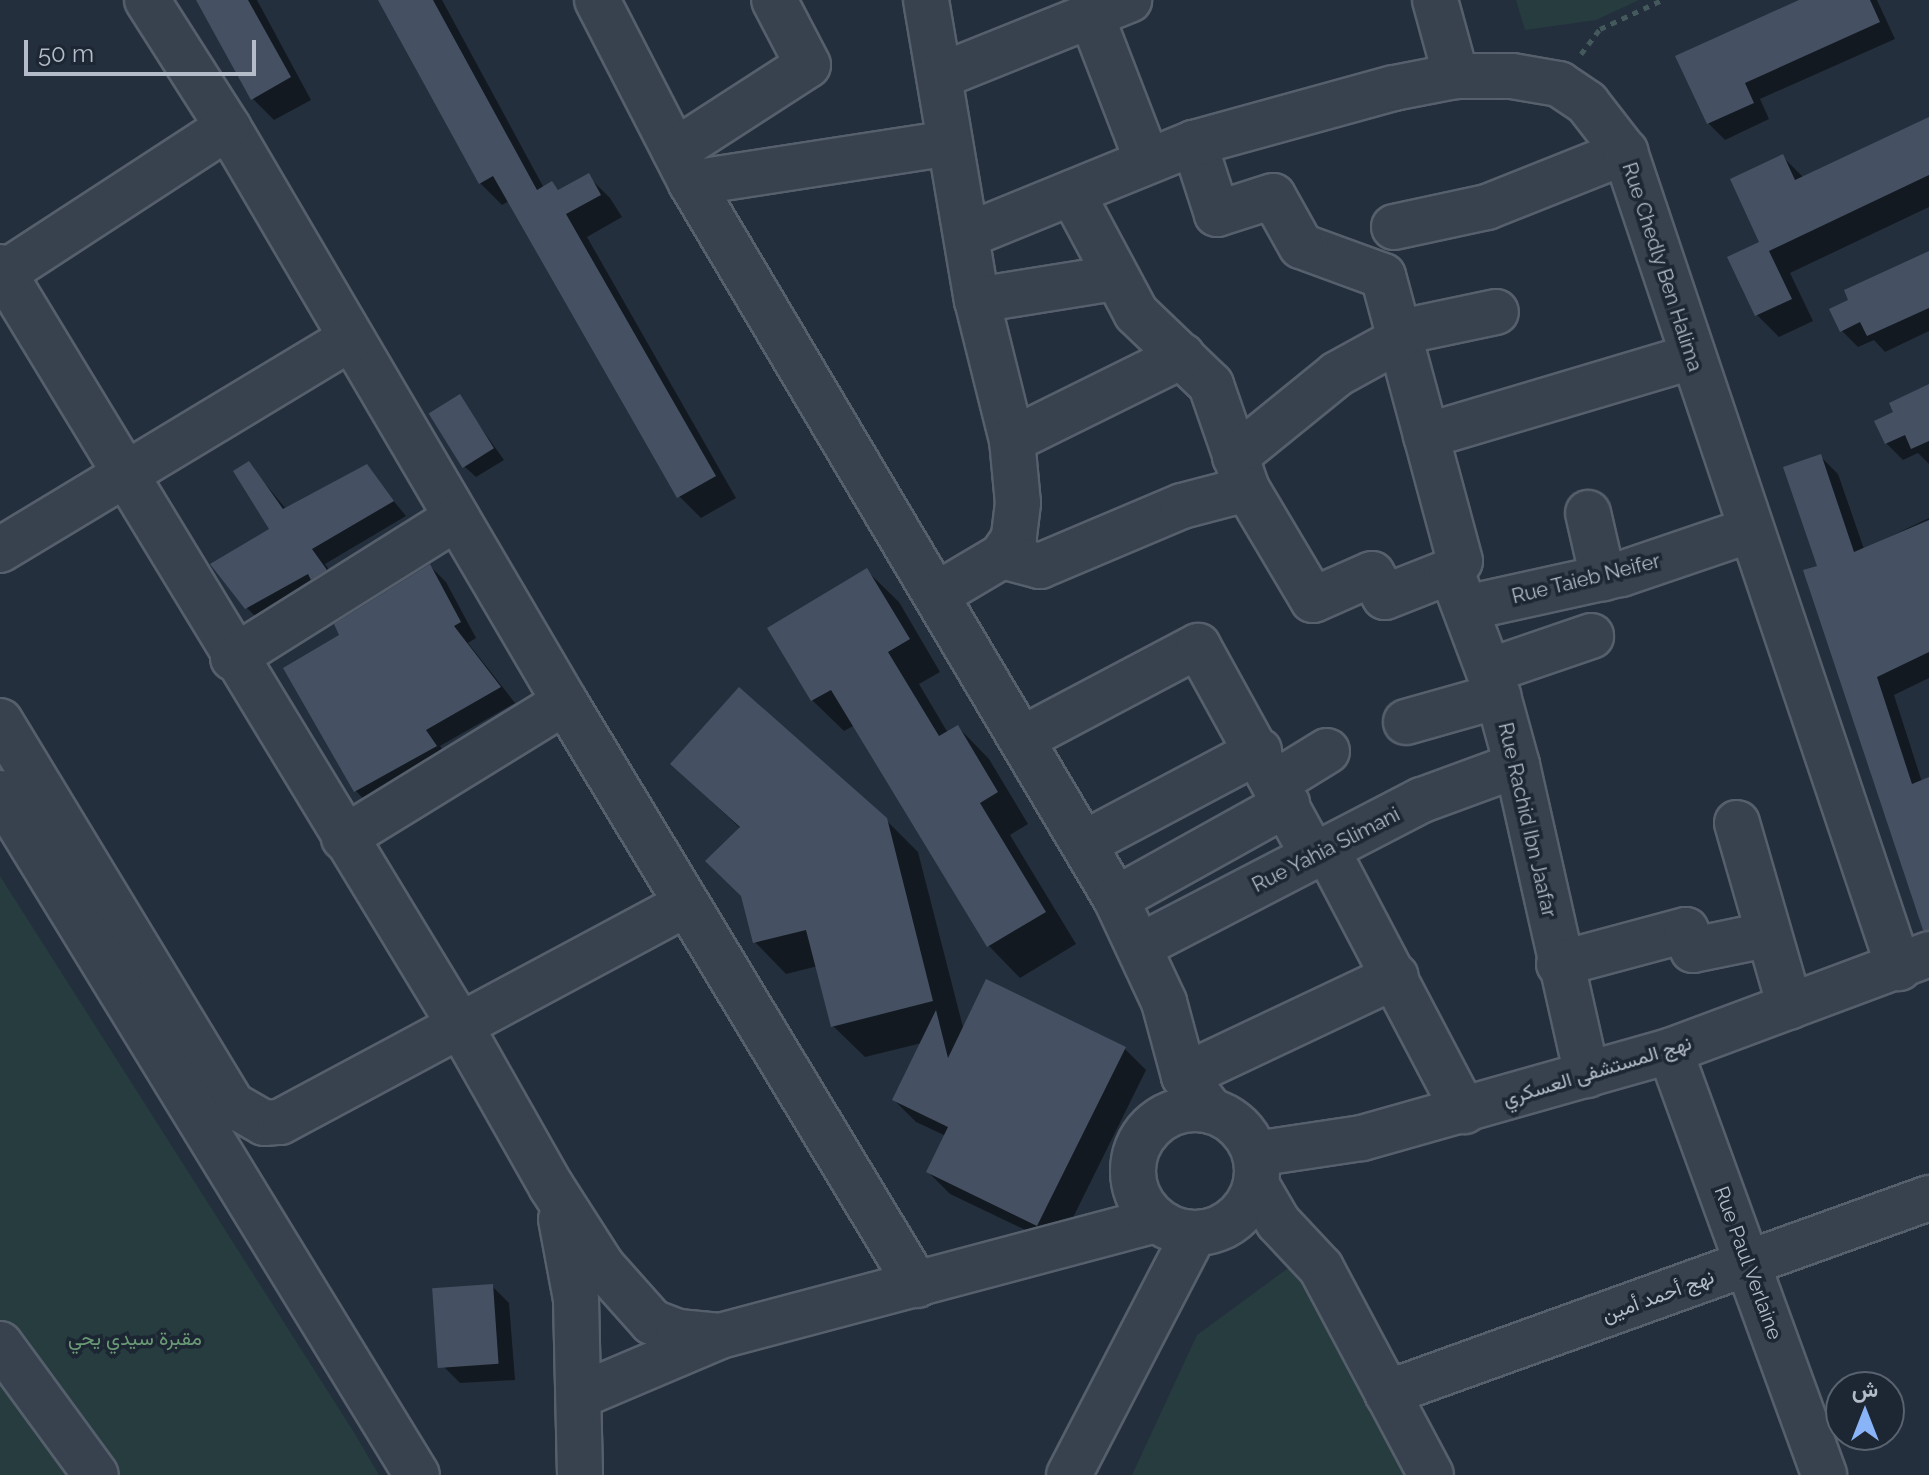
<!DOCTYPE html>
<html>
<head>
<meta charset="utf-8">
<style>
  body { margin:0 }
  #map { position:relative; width:1929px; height:1475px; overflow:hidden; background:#242f3e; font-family:Raleway,Vazirmatn,sans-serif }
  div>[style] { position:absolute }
  .green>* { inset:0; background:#263c3f }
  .shadow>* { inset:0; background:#0007 }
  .building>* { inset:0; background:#455162; transform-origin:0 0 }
  .path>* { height:5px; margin-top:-2.5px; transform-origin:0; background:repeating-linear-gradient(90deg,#44595c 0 6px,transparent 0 12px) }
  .roads { filter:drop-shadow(2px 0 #565f6c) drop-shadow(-2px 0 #565f6c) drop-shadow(0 2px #565f6c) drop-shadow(0 -2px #565f6c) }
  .minor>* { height:44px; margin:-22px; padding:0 22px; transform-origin:22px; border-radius:22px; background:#38414e }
  .minor>.ring { margin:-22px; padding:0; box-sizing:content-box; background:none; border:44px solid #38414e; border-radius:50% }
  span { translate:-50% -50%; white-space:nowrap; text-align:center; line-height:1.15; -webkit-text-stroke:7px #1d2633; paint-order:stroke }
  .street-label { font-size:20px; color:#b4bcc9 }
  .park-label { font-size:20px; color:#6b9a76 }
  .north { position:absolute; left:1825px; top:1371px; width:80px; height:80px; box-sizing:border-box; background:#1d2633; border:2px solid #59626f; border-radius:50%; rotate:0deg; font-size:22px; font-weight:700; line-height:32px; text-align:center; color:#b4bcc9 }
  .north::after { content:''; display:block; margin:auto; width:28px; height:36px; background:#8ab4f8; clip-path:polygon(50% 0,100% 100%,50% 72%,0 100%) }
  .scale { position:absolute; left:24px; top:40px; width:232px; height:36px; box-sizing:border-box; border:4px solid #b4bcc9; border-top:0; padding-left:10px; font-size:24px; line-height:28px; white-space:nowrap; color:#b4bcc9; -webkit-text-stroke:6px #1d2633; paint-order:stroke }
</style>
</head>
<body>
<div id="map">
  <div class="green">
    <i style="clip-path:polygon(1516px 0,1639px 0,1596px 20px,1525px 30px)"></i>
    <i style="clip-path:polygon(0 876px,355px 1434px,379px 1475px,0 1475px)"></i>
    <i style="clip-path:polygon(1295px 1263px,1407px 1475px,1132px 1475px,1197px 1335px)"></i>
  </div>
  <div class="shadow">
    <i style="clip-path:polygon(199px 0,257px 0,311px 100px,274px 120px,252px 98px)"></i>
    <i style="clip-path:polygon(381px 0,442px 0,544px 188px,552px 183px,560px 192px,588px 176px,610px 198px,622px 217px,587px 237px,736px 498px,701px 518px,679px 496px,509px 201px,502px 205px,480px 183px)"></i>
    <i style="clip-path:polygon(1804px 0,1877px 0,1895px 39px,1760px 99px,1769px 119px,1725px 140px,1708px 123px)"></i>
    <i style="clip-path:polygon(1929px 126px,1929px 207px,1790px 273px,1813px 321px,1779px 337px,1757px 315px,1762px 243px,1782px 156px,1804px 178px)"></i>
    <i style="clip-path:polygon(1929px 253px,1929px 331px,1885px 352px,1874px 340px,1858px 347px,1842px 331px)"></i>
    <i style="clip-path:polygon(1929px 386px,1929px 464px,1918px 453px,1903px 460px,1886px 443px,1895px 413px)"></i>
    <i style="clip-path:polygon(459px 397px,504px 460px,476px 477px,465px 467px)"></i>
    <i style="clip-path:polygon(1820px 456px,1838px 474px,1864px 549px,1929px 518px,1929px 678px,1894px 695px,1922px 782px,1929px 779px,1929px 920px,1820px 567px)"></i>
    <i style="clip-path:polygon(248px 463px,286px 509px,366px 467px,406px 516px,325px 564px,340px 585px,261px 622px,247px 608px,271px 530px)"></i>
    <i style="clip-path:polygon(430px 566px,446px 582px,476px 638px,468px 643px,515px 703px,440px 746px,451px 762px,371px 807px,356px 791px,286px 669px,342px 636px)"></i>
    <i style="clip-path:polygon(867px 571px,899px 602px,940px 672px,919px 684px,948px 733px,958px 727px,989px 759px,1028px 824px,1010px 835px,1076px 944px,1020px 978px,989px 946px,855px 725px,844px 731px,812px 700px)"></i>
    <i style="clip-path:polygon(672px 764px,885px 819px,918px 852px,964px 1031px,1124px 1048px,1146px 1070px,1059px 1246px,950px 1194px,928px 1172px,946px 1136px,916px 1122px,894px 1100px,922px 1043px,865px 1057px,833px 1026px,818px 966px,786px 974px,755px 942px,741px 829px)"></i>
    <i style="clip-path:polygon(492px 1286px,509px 1303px,515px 1380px,460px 1383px,443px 1366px)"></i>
  </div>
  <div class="building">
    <i style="clip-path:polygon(196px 0,248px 0,291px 77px,251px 100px)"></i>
    <i style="clip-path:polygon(378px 0,433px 0,537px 190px,552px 181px,558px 190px,589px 173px,601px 195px,566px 214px,716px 476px,677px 498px,493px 176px,479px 184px)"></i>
    <i style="clip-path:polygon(1799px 0,1870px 0,1880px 22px,1745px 83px,1754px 103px,1707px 124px,1675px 56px)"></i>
    <i style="clip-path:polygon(1929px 117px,1929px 175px,1769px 251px,1792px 299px,1755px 316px,1727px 257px,1759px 242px,1730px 179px,1783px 154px,1795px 180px)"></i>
    <i style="clip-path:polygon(1929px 251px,1929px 308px,1867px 336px,1860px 322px,1840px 332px,1829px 309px,1848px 300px,1844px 290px)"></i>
    <i style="clip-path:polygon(1929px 384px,1929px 441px,1911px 449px,1905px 435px,1885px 444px,1874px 421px,1893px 412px,1889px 403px)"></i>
    <i style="left:460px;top:394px;width:64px;height:37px;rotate:58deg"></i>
    <i style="clip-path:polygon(1821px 454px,1854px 552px,1929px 520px,1929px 652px,1877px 677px,1912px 784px,1929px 777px,1929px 930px,1923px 930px,1803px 570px,1817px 566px,1783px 467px)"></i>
    <i style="clip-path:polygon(249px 461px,283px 509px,367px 464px,394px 501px,312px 549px,327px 570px,311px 580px,308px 574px,245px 609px,210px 564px,269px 529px,233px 471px)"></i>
    <i style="clip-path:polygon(430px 564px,461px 622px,454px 626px,501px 687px,426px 730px,437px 746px,354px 792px,283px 668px,339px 635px,334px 624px)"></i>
    <i style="clip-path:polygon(867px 568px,910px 639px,888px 652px,939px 736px,958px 725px,998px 792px,980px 803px,1046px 912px,987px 947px,831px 690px,811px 701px,767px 628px)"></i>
    <i style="clip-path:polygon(739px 687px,887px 818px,933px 1001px,831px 1027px,806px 930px,753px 943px,741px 896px,705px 861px,740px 827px,670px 764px)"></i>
    <i style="clip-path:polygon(986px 979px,1126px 1047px,1037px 1226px,926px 1172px,948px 1127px,892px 1100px,936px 1010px,948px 1058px)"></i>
    <i style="left:493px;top:1284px;width:80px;height:61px;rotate:86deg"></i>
  </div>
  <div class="path">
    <i style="left:1581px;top:54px;width:31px;rotate:-53deg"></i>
    <i style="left:1600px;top:29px;width:68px;rotate:-25.1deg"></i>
  </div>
  <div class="roads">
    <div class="minor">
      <i style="left:147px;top:0;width:151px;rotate:57.5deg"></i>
      <i style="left:228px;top:127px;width:666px;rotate:59.63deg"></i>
      <i style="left:565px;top:702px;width:681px;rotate:58.88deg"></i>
      <i style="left:597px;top:0;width:206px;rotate:62.8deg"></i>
      <i style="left:691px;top:183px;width:833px;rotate:59.31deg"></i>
      <i style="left:1116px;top:899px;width:114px;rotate:65deg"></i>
      <i style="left:1164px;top:1002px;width:77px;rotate:74.9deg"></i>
      <i style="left:1184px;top:1076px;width:44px;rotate:52.4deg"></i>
      <i style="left:926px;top:0;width:304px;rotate:80.4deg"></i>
      <i style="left:977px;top:300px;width:144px;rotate:76deg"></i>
      <i style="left:1012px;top:440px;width:63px;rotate:84.6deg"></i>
      <i style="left:1018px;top:503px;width:35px;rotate:97deg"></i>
      <i style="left:1014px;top:538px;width:22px;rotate:124deg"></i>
      <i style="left:1002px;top:556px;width:74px;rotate:149.3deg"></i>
      <i style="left:1435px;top:0;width:79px;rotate:74.6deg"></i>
      <i style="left:1091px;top:15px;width:155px;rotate:68.9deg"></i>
      <i style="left:940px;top:76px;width:204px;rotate:-21.9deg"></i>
      <i style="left:675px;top:151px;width:158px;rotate:-32.9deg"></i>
      <i style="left:808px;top:65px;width:73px;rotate:-117.6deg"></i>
      <i style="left:691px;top:183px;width:262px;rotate:-8.8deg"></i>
      <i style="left:1072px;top:193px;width:136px;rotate:61.9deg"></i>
      <i style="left:1136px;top:313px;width:104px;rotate:43.8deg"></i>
      <i style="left:1211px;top:385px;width:110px;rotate:70.9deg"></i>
      <i style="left:1247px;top:489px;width:129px;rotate:59.3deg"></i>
      <i style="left:1313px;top:600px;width:64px;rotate:-23.8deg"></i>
      <i style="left:1372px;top:574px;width:26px;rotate:61deg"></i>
      <i style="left:1385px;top:597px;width:71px;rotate:-21.5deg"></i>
      <i style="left:1451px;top:571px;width:13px;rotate:-48deg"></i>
      <i style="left:1460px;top:561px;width:295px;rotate:-105.1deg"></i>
      <i style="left:1383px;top:276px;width:87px;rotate:-159.9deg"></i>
      <i style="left:1301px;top:246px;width:57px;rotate:-119.2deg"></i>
      <i style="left:1273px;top:196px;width:59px;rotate:162.2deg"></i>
      <i style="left:1217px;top:214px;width:75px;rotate:-107.9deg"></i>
      <i style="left:1394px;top:227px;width:95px;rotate:-12.1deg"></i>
      <i style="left:1487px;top:207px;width:149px;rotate:-21.7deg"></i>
      <i style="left:968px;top:235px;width:244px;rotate:-22.2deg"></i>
      <i style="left:1194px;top:143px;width:207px;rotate:-15.4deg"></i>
      <i style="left:1394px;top:88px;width:63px;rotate:-11deg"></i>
      <i style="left:1456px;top:76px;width:56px"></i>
      <i style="left:1512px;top:76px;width:48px;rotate:9.7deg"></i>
      <i style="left:1559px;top:84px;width:34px;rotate:34deg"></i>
      <i style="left:1587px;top:103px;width:62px;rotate:52.2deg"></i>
      <i style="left:1625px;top:152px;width:861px;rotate:71.44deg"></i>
      <i style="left:0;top:267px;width:889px;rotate:58.76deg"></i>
      <i style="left:461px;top:1027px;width:183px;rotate:60.5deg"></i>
      <i style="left:551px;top:1186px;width:96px;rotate:57.3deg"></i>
      <i style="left:603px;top:1267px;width:74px;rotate:48.3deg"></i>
      <i style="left:652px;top:1322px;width:28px;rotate:21deg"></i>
      <i style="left:678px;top:1332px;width:42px;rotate:5.4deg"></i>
      <i style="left:720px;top:1336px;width:450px;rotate:-14.9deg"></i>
      <i style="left:4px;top:273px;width:267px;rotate:-33.1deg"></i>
      <i style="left:977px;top:300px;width:139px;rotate:-9.1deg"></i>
      <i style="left:1396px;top:333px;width:102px;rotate:-11.9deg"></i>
      <i style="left:1426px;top:436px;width:277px;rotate:-16.6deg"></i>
      <i style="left:1012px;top:440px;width:190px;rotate:-26.3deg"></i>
      <i style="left:1235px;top:457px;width:132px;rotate:-39.1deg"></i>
      <i style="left:1337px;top:374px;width:68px;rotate:-28.8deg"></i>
      <i style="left:1588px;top:513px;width:67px;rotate:77deg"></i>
      <i style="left:0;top:550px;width:409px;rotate:-31.1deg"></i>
      <i style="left:1002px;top:556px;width:39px;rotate:15deg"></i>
      <i style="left:1040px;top:566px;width:154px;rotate:-22.9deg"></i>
      <i style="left:1182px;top:506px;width:67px;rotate:-14.7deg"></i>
      <i style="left:1451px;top:571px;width:134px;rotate:69.4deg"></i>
      <i style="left:1498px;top:696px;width:72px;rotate:74.6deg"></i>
      <i style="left:1517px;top:765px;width:318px;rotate:77.3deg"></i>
      <i style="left:1466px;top:608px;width:159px;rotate:-12.4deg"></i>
      <i style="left:1621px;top:574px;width:136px;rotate:-18.8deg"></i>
      <i style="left:233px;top:658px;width:263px;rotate:-32.1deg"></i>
      <i style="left:1489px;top:671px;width:108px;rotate:-18.9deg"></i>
      <i style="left:0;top:721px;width:449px;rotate:58.8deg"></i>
      <i style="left:233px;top:1105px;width:36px;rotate:30deg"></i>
      <i style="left:264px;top:1123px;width:16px;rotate:-4deg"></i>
      <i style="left:280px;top:1122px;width:461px;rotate:-28.2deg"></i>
      <i style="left:1406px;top:722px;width:96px;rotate:-15.8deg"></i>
      <i style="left:1022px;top:739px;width:199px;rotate:-27.9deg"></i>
      <i style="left:1198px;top:646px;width:241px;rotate:61.2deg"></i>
      <i style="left:1275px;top:783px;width:61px;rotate:-31.6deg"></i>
      <i style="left:0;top:793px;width:799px;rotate:58.56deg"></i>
      <i style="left:1737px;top:823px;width:191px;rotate:73.9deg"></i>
      <i style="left:344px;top:838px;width:259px;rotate:-31.6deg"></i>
      <i style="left:1085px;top:843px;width:197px;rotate:-27.9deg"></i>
      <i style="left:1327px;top:850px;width:295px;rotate:62.3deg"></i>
      <i style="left:1116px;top:899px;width:196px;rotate:-29.1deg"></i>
      <i style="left:1140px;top:946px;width:318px;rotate:-27.4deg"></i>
      <i style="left:1422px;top:800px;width:101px;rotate:-20.2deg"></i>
      <i style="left:1559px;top:964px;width:131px;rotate:-15deg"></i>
      <i style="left:1686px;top:930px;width:21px;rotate:71deg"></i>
      <i style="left:1693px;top:950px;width:75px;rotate:-11.6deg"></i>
      <i style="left:1670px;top:1051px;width:451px;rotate:70deg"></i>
      <i style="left:1184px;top:1076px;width:234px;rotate:-25.3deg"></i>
      <i class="ring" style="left:1133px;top:1109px;width:80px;height:80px"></i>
      <i style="left:1255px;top:1154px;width:108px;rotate:-8.5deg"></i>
      <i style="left:1362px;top:1138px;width:320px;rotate:-15.8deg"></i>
      <i style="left:1670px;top:1051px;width:277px;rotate:-20.5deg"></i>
      <i style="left:1256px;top:1184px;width:44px;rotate:59.9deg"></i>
      <i style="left:1278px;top:1222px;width:63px;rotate:46.9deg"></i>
      <i style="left:1321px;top:1268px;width:234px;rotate:62deg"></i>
      <i style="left:561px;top:1219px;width:81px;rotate:79.4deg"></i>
      <i style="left:576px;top:1299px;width:176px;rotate:88.7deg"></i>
      <i style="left:0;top:1344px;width:162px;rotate:53.8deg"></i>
      <i style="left:1387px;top:1393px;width:576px;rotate:-19.79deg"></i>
      <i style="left:579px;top:1396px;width:151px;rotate:-23deg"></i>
      <i style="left:1069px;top:1475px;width:271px;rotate:-62.6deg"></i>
    </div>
  </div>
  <div class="street-label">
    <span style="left:1662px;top:267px;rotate:72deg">Rue Chedly Ben Halima</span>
    <span style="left:1586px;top:579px;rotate:-14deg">Rue Taieb Neifer</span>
    <span style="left:1527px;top:820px;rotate:77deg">Rue Rachid Ibn Jaafar</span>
    <span style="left:1326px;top:850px;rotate:-27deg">Rue Yahia Slimani</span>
    <span style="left:1597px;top:1071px;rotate:-17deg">نهج المستشفى العسكري</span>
    <span style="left:1748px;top:1263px;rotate:70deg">Rue Paul Verlaine</span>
    <span style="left:1658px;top:1296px;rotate:-20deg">نهج أحمد أمين</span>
  </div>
  <div class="park-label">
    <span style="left:135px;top:1338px">مقبرة سيدي يحي</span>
  </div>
  <div class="north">ش</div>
  <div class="scale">50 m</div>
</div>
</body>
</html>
